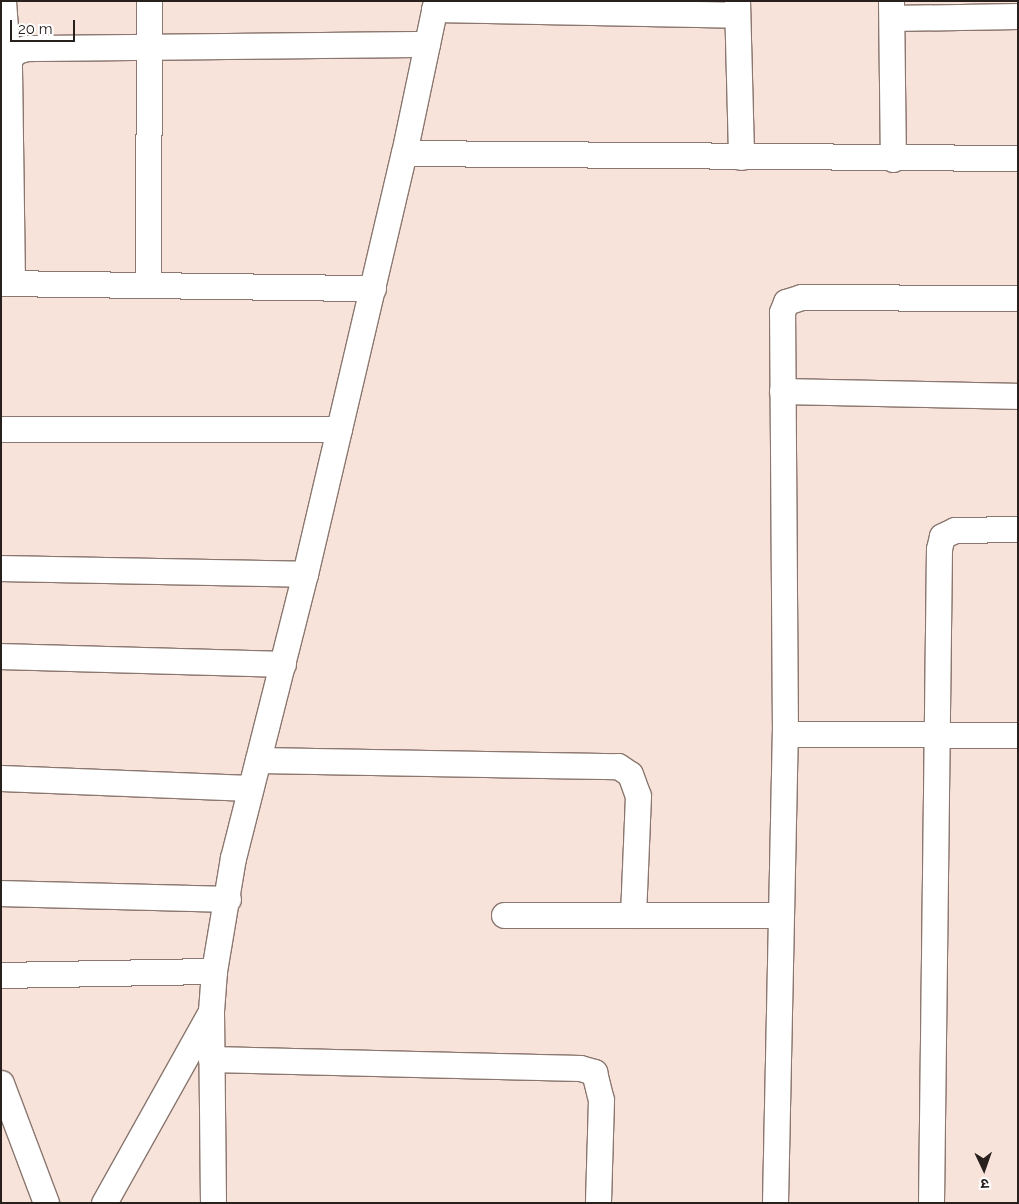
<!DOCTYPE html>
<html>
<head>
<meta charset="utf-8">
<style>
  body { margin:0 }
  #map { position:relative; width:1019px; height:1204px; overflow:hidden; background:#f8e3da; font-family:Raleway,"Noto Sans Devanagari",sans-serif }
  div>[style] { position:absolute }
  .roads { filter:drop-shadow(1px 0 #8a776f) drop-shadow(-1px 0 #8a776f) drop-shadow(0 1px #8a776f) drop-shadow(0 -1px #8a776f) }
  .street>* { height:25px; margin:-12.5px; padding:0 12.5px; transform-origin:12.5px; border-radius:12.5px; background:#fff }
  span { translate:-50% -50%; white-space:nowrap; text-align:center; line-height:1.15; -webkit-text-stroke:4px #fff; paint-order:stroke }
  .frame { position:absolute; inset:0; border:2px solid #28201d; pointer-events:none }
  .north { position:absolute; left:959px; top:1144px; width:50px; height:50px; -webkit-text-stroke:4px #fff; paint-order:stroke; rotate:177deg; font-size:14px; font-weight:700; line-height:20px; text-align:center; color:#28201d }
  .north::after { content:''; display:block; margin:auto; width:18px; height:22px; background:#28201d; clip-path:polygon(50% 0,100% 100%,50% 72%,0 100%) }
  .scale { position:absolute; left:10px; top:20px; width:65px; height:22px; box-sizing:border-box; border:2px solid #28201d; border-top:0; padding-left:6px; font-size:15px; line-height:18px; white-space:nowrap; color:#28201d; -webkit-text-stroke:4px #fff; paint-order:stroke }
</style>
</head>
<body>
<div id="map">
  <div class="roads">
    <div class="street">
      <i style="left:3px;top:1px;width:40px;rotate:85.7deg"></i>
      <i style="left:6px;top:41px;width:14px;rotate:54deg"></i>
      <i style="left:737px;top:1px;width:156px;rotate:88.5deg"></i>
      <i style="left:891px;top:1px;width:158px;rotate:89.3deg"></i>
      <i style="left:434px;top:9px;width:303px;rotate:1.1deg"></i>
      <i style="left:892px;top:18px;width:126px;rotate:-0.9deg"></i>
      <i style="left:404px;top:153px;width:614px;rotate:0.47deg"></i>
      <i style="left:1px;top:283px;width:372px;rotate:0.8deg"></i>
      <i style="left:12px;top:283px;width:222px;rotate:-90.8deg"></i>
      <i style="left:9px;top:61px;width:10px;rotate:-61deg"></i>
      <i style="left:14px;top:52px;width:13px;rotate:-18deg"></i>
      <i style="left:26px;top:48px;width:401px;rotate:-0.6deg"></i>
      <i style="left:148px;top:283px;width:282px;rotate:-89.8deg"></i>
      <i style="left:782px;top:391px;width:236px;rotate:1.2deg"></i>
      <i style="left:1px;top:429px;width:338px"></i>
      <i style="left:1px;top:568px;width:304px;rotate:1.1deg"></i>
      <i style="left:1px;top:656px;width:282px;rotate:1.6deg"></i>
      <i style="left:785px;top:734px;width:422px;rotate:-90.4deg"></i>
      <i style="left:782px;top:312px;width:11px;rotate:-68deg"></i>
      <i style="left:786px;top:302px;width:16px;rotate:-18deg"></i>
      <i style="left:801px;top:297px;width:217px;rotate:0.3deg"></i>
      <i style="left:258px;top:760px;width:360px;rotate:1deg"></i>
      <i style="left:618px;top:766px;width:14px;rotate:34deg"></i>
      <i style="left:630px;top:774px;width:23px;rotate:70deg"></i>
      <i style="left:638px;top:796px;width:119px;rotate:92.4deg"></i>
      <i style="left:1px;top:778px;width:249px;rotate:2.3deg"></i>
      <i style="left:1px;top:893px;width:227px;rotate:1.5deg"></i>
      <i style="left:504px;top:915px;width:275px"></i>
      <i style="left:1px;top:975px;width:213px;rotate:-1.1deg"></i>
      <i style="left:211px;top:1059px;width:369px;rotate:1.4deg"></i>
      <i style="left:580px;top:1068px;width:15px;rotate:16deg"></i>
      <i style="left:594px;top:1072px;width:29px;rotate:76deg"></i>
      <i style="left:601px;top:1100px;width:103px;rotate:91.7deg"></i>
      <i style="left:1px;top:1083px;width:128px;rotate:69.4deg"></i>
      <i style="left:104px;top:1203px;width:218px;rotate:-60.8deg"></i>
      <i style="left:213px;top:1203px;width:192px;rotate:-90.6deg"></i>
      <i style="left:211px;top:1011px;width:40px;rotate:-85.7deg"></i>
      <i style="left:214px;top:971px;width:115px;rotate:-80.5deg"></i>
      <i style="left:233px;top:858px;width:293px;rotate:-75.8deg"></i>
      <i style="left:305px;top:574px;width:432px;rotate:-76.8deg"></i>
      <i style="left:404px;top:153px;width:155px;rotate:-78.1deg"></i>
      <i style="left:775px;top:1203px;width:469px;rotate:-88.8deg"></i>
      <i style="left:785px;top:734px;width:233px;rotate:0.2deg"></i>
      <i style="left:931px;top:1203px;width:654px;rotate:-89.3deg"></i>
      <i style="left:939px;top:549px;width:13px;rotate:-77deg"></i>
      <i style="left:942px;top:536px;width:14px;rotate:-25deg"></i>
      <i style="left:955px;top:530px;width:63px;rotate:-0.9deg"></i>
    </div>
  </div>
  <div class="frame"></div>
  <div class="north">उ</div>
  <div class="scale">20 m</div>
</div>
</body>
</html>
